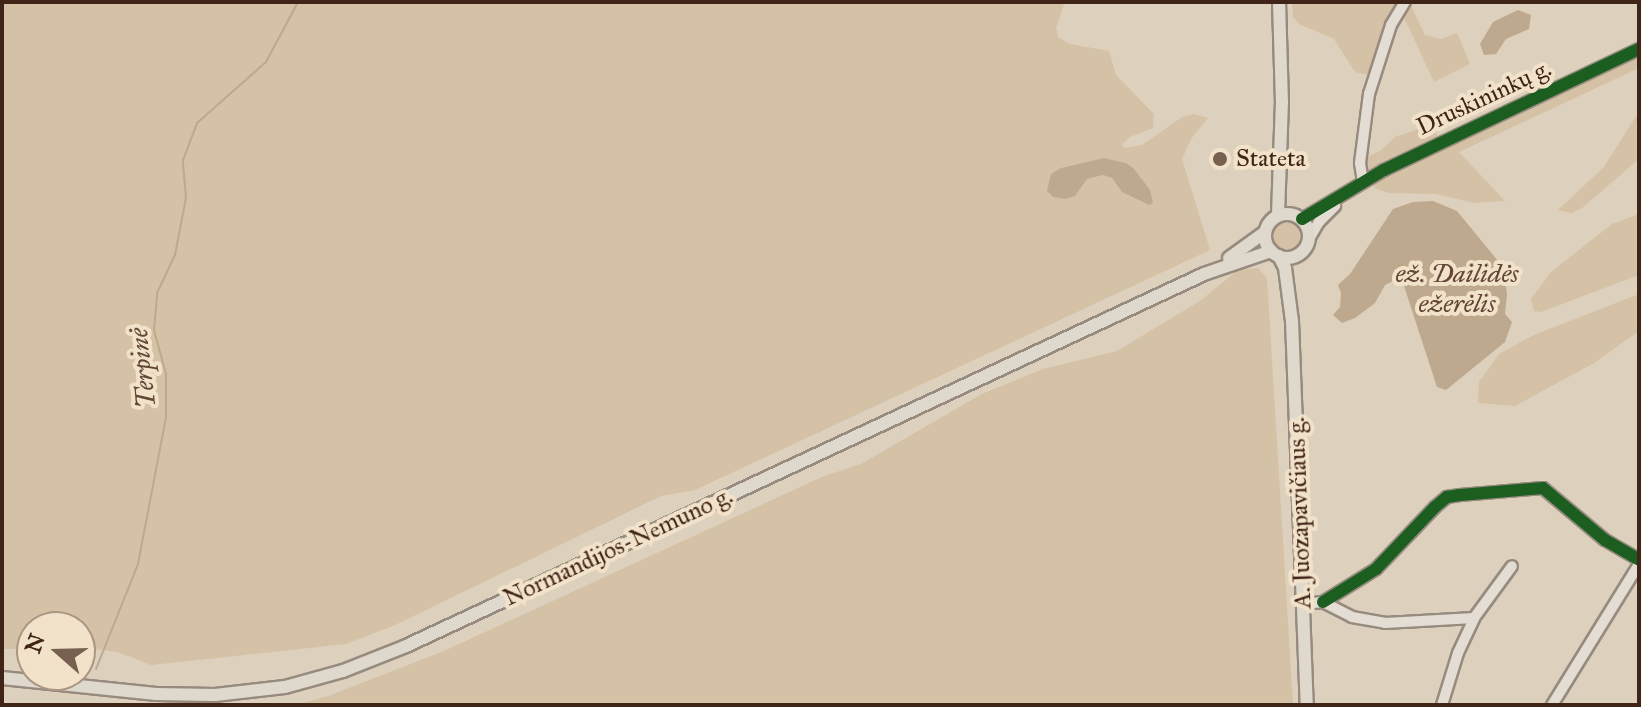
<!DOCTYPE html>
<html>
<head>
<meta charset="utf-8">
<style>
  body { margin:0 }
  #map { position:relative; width:1641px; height:707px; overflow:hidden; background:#ddd0bc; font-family:"IM FELL Great Primer",serif }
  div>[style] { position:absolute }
  .green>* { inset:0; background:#d5c1a6 }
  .round { border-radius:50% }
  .water>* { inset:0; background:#bea98e }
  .stream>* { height:2px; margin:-1px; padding:0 1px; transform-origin:1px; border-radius:1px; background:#bea98e }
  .roads { filter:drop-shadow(2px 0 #978b7f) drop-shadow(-2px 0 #978b7f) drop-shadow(0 2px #978b7f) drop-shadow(0 -2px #978b7f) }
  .minor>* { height:10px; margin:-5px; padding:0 5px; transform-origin:5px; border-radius:5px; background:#e4ddd3 }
  .major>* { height:12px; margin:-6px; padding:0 6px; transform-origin:6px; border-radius:6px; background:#dfd8cc }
  .major>.ring { margin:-6px; padding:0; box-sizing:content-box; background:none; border:12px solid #dfd8cc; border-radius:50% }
  .cycleway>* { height:12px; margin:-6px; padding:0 6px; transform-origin:6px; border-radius:6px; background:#1b5e20 }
  .dots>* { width:22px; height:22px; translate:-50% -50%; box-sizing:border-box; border:4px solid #f2e2ca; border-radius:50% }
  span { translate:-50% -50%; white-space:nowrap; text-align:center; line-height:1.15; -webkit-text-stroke:8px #f2e2ca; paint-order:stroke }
  .street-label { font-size:24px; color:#412418 }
  .poi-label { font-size:24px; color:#412418 }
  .left { translate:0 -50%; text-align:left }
  .water-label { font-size:26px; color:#634736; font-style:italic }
  .frame { position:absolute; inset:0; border:4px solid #412418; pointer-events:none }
  .north { position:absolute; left:16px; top:611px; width:80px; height:80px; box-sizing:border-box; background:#f2e2ca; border:2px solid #ab9683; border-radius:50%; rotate:290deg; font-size:22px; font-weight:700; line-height:32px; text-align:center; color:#412418 }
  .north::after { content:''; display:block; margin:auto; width:28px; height:36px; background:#786051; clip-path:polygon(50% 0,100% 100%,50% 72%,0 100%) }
</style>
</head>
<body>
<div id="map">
  <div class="green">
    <i style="clip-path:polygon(evenodd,2px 2px,1065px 2px,1056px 28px,1058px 37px,1070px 44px,1109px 51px,1116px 75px,1154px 114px,1153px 128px,1130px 137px,1122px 144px,1124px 148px,1142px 145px,1182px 117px,1194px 114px,1208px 118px,1191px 139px,1182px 159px,1210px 250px,695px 490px,661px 496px,395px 625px,346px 644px,151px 665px,118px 652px,80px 647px,80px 627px,32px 627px,32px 649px,2px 649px,2px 2px,1105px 158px,1126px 163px,1149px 205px,1123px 192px,1112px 178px,1103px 175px,1087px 179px,1061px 168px,1105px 158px)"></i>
    <i style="clip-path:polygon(1292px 2px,1409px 2px,1425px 35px,1441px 39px,1457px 33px,1470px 64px,1434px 82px,1402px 13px,1378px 77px,1355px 72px,1334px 39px,1299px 24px,1293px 17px)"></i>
    <i style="clip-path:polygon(1639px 54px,1639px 68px,1459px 152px,1505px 201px,1474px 203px,1436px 194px,1388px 193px,1375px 188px,1375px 180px)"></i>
    <i style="clip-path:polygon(1636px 116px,1639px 119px,1639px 159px,1582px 208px,1572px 213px,1558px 210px,1604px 167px)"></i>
    <i style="clip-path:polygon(1430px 125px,1440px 139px,1370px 172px,1365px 169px,1364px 158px,1380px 151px,1395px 137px)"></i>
    <i style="clip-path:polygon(1639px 214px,1639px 275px,1541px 312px,1534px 311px,1531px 299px,1551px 272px,1612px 224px)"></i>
    <i class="round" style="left:1272px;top:220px;width:32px;height:32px"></i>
    <i style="clip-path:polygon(1258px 268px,1267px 278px,1293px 705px,296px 705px,328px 696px,444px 651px,822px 477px,861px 464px,982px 394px,1043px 369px,1117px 351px,1200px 301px,1238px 270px)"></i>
    <i style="clip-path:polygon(1639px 294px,1639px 331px,1594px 363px,1515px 406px,1478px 403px,1479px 382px,1499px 354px,1534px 335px)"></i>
  </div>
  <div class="water">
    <i style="clip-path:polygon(1518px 10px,1531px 15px,1529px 29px,1506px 39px,1496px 54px,1484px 55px,1480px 44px,1493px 22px)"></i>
    <i style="clip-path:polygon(1104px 158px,1126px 163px,1134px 169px,1150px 190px,1153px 203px,1149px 205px,1122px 192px,1112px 178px,1103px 175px,1087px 179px,1075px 196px,1065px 199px,1053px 197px,1047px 191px,1051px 174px,1061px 168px)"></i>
    <i style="clip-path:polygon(1433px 201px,1457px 211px,1503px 267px,1507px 294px,1505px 314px,1512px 322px,1505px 342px,1446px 390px,1437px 387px,1403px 283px,1393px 281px,1385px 285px,1375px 303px,1355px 318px,1342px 323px,1333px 315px,1340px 307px,1341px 293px,1338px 285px,1350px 274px,1393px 209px,1413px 202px)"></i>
  </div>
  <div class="stream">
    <i style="left:96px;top:669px;width:113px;rotate:-68.2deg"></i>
    <i style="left:138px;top:564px;width:150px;rotate:-79.2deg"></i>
    <i style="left:166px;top:417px;width:43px;rotate:-90deg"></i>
    <i style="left:166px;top:374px;width:46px;rotate:-105.3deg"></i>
    <i style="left:154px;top:330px;width:37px;rotate:-85deg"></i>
    <i style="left:157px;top:293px;width:42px;rotate:-64.7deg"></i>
    <i style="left:175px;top:255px;width:58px;rotate:-79.1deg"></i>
    <i style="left:186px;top:198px;width:38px;rotate:-95deg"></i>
    <i style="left:183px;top:160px;width:40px;rotate:-69deg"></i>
    <i style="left:197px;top:123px;width:92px;rotate:-41.5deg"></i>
    <i style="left:266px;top:62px;width:68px;rotate:-61.9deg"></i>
    <i style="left:83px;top:705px;width:1px;rotate:-90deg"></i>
  </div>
  <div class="roads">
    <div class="minor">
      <i style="left:1363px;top:182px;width:19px;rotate:-99deg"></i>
      <i style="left:1360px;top:163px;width:70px;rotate:-82.6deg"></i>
      <i style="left:1369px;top:94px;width:72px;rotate:-72.3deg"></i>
      <i style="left:1391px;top:25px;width:27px;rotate:-59deg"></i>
      <i style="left:1302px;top:219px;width:96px;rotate:-30.9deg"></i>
      <i style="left:1384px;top:170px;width:282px;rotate:-25.4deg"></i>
      <i style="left:1309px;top:239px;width:20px;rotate:-60deg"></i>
      <i style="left:1319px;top:222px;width:23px;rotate:-45deg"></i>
      <i style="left:1323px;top:602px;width:62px;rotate:-31.9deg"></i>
      <i style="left:1376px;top:569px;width:86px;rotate:-46.4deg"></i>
      <i style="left:1435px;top:507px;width:16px;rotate:-40deg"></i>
      <i style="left:1447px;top:497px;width:13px;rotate:-9deg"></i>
      <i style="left:1460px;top:495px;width:83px;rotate:-4.8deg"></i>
      <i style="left:1543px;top:488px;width:81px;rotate:40deg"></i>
      <i style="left:1605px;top:540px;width:39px;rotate:30deg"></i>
      <i style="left:1304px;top:604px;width:19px;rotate:-6deg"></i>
      <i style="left:1323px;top:602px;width:33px;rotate:27deg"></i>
      <i style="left:1352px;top:617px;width:34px;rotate:10deg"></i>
      <i style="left:1385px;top:623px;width:89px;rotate:-3.2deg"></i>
      <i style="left:1474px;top:618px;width:64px;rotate:-53.8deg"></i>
      <i style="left:1442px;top:705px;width:54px;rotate:-72.9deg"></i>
      <i style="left:1458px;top:653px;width:38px;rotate:-65deg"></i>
      <i style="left:1552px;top:705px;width:166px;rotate:-58.3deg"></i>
    </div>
    <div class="major">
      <i class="ring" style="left:1265px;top:214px;width:32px;height:32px"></i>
      <i style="left:1278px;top:215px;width:112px;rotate:-88deg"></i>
      <i style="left:1282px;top:103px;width:101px;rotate:-91.7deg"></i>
      <i style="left:1279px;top:256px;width:13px;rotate:63deg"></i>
      <i style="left:1285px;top:268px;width:53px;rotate:82.5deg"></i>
      <i style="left:1292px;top:321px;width:384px;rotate:87.8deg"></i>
      <i style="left:1229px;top:258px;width:44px;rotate:-35.8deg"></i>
      <i style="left:2px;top:678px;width:155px;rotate:5.9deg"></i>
      <i style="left:156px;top:694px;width:59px;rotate:1deg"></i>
      <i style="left:215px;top:695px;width:70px;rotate:-6.5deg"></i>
      <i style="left:285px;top:687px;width:60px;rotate:-15.4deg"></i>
      <i style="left:343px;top:671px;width:68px;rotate:-21.6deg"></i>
      <i style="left:406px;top:646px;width:880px;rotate:-24.99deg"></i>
      <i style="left:1204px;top:274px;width:71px;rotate:-18.9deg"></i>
    </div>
  </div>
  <div class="cycleway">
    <i style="left:1302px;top:219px;width:96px;rotate:-30.9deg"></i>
    <i style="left:1384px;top:170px;width:282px;rotate:-25.4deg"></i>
    <i style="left:1323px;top:602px;width:62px;rotate:-31.9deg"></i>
    <i style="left:1376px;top:569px;width:86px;rotate:-46.4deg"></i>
    <i style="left:1435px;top:507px;width:16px;rotate:-40deg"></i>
    <i style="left:1447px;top:497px;width:13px;rotate:-9deg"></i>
    <i style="left:1460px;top:495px;width:83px;rotate:-4.8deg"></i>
    <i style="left:1543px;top:488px;width:81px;rotate:40deg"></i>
    <i style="left:1605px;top:540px;width:39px;rotate:30deg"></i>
  </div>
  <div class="dots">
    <i style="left:1220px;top:159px;background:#786051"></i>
  </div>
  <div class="street-label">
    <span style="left:1484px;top:98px;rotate:-25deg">Druskininkų g.</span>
    <span style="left:1300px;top:513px;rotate:-92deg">A. Juozapavičiaus g.</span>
    <span style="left:618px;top:547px;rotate:-25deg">Normandijos-Nemuno g.</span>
  </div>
  <div class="poi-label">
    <span class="left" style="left:1236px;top:159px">Stateta</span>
  </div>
  <div class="water-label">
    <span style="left:1457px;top:289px">ež. Dailidės<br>ežerėlis</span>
    <span style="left:143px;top:368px;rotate:-96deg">Terpinė</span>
  </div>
  <div class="frame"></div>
  <div class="north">N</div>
</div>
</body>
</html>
